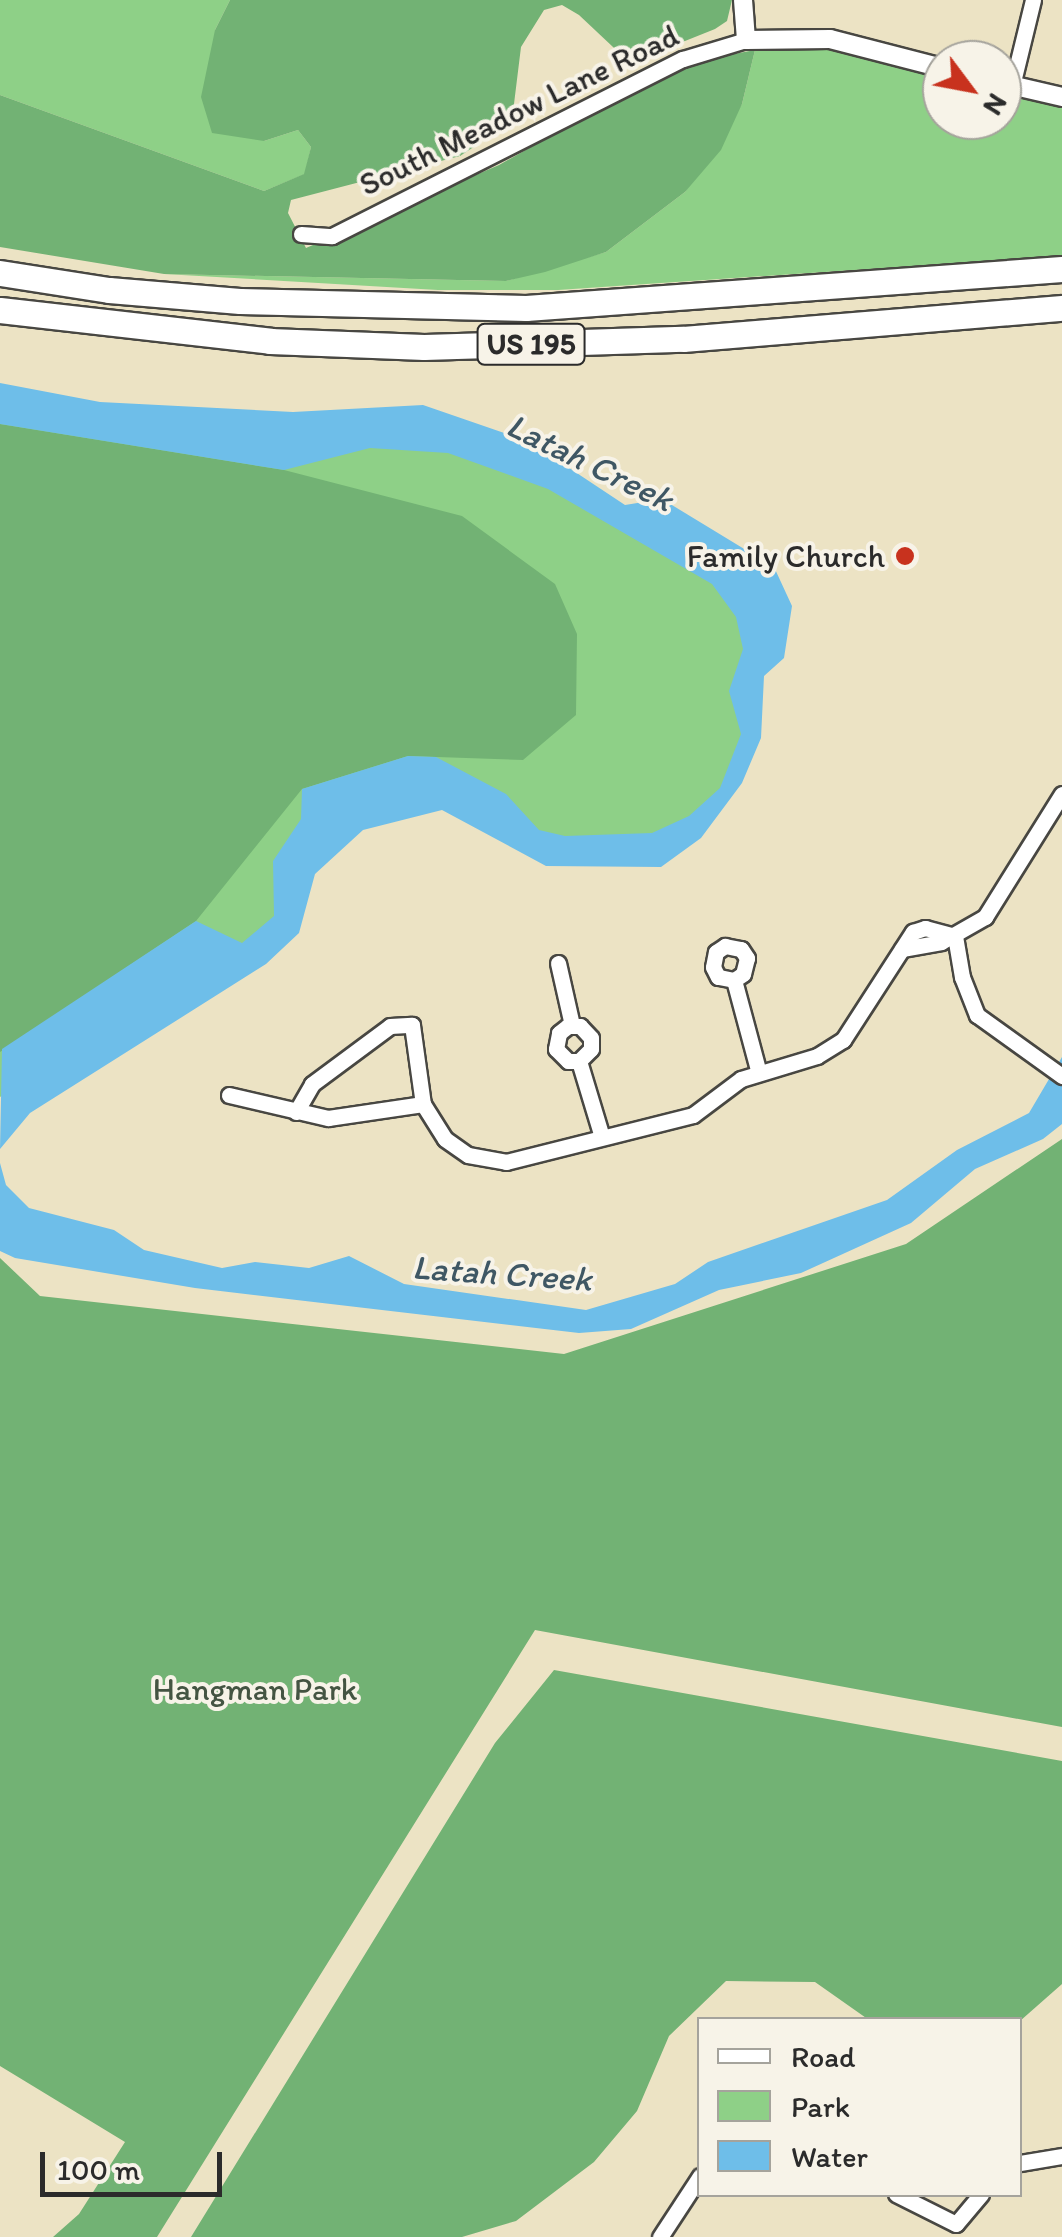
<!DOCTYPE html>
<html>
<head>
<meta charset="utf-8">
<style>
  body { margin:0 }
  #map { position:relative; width:1062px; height:2237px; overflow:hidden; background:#ece3c4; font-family:Itim,sans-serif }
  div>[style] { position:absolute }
  .green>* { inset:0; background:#8ed087 }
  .forest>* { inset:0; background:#72b274 }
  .water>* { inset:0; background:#6ebee9 }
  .roads { filter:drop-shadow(2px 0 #484742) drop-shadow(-2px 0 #484742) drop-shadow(0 2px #484742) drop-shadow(0 -2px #484742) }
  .minor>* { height:15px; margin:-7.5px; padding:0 7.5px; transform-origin:7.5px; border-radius:7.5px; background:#fff }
  .tertiary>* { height:18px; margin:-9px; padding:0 9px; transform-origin:9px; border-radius:9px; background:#fff }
  .trunk>* { height:25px; margin:-12.5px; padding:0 12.5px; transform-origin:12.5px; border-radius:12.5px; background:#fff }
  .dots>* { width:28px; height:28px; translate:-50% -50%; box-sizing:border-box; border:5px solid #f7f3e8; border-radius:50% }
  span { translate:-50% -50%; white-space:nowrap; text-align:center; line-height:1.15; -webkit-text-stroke:8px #f7f3e8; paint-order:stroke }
  .shield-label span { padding:2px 8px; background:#f7f3e8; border:2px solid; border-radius:8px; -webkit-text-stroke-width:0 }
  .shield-label { font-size:30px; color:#2b2b2b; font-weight:700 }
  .street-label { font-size:32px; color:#2b2b2b }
  .poi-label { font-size:32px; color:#2b2b2b }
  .right { translate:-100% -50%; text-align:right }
  .park-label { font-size:32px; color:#445442 }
  .water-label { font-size:35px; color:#3f5764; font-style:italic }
  .legend { position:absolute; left:697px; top:2017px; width:325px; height:180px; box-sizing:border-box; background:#f7f3e8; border:2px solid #a5a39c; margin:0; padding:12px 18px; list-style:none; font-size:30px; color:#2b2b2b }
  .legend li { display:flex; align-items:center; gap:20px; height:50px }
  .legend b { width:50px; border:2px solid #a5a39c }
  .north { position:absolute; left:922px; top:40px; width:100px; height:100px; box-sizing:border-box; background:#f7f3e8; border:2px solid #a5a39c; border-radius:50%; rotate:122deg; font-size:28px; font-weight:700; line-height:40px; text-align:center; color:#2b2b2b }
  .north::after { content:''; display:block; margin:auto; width:35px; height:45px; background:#c8321e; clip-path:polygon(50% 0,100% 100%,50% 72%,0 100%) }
  .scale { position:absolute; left:40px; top:2152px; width:182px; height:45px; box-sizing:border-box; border:5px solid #2b2b2b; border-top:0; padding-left:12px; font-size:30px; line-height:35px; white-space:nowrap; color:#2b2b2b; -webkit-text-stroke:8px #f7f3e8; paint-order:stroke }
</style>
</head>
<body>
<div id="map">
  <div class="green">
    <i style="clip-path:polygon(0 0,230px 0,215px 30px,264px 141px,298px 130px,311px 147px,305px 174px,264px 191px,0 95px)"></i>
    <i style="clip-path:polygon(780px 46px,847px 49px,942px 74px,942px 120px,1002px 120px,1002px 90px,1062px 106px,1062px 256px,558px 290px,438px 290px,164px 274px,506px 281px,606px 252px,685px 192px,742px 104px,755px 50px)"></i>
    <i style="clip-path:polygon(0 404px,367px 428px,522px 461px,755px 607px,751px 738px,732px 785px,695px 828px,540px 848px,486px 805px,348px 802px,288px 922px,0 1097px)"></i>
  </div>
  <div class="forest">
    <i style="clip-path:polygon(230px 0,732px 0,727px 21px,715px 29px,630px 63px,579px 15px,562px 5px,544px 10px,521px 47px,513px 112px,501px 129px,460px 156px,291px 200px,288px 213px,306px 248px,499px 165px,652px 79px,707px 59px,755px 50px,742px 104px,721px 150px,685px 192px,606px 252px,545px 272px,506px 281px,164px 274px,0 247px,0 95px,264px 191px,304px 174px,311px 147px,298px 130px,264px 141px,212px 133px,201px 97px,215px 30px)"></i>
    <i style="clip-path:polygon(0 424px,284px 470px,462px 516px,555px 584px,577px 634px,576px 715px,523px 760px,408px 756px,302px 789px,196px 921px,0 1052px)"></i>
    <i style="clip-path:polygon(1062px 1139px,1062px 1727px,535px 1630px,157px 2237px,53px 2237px,79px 2214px,125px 2142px,0 2066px,0 1258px,40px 1296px,564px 1354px,906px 1244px)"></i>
    <i style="clip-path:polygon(554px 1670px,1062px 1761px,1062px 1984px,1020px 2021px,869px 2020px,815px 1982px,726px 1981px,669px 2036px,637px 2111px,594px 2162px,516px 2221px,462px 2237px,191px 2237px,495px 1743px)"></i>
  </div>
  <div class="water">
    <i style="clip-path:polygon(0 383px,100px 402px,293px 412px,423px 405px,530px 442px,625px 505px,662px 499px,774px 567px,792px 606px,784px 658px,764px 676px,761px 738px,742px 783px,701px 838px,661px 867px,546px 866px,442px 810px,363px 830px,315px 874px,299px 933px,266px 964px,30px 1113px,0 1149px,2px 1049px,196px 921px,242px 943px,274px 916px,273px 861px,301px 819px,302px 789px,408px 756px,436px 757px,506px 794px,539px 830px,565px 836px,652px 833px,689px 816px,720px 788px,741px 734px,729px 691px,743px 649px,736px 617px,712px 584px,548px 489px,448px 453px,370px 448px,284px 470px,0 424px)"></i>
    <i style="clip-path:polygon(1062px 1057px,1062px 1124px,1043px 1139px,975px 1169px,911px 1223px,801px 1273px,719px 1290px,631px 1329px,579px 1333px,195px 1288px,15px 1258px,0 1251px,0 1163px,6px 1185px,29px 1208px,114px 1230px,144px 1250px,222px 1268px,255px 1262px,309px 1268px,349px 1256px,404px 1284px,586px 1310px,675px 1284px,708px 1262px,887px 1200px,957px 1150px,1029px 1113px)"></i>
  </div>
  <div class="roads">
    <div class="minor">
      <i style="left:1012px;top:86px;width:89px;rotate:-76.3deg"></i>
      <i style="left:301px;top:234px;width:31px;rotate:4deg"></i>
      <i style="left:332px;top:236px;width:393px;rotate:-26.8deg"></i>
      <i style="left:683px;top:59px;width:66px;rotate:-16.8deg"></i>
      <i style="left:955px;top:936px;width:42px;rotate:80.3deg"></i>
      <i style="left:962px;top:977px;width:41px;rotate:68.5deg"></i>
      <i style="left:977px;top:1015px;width:105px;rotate:35.7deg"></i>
      <i style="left:902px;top:949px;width:40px;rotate:-10deg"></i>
      <i style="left:941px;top:942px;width:51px;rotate:-29.6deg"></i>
      <i style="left:985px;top:917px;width:145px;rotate:-58deg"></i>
      <i style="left:558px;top:963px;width:64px;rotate:77.3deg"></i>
      <i style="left:734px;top:980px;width:16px;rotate:-169deg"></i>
      <i style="left:718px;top:977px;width:11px;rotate:-117deg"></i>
      <i style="left:713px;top:967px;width:15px;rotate:-79deg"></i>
      <i style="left:716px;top:952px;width:11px;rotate:-34deg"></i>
      <i style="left:725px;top:946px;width:16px;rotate:11deg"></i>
      <i style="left:741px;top:949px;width:11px;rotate:56deg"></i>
      <i style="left:747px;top:958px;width:16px;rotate:104deg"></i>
      <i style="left:743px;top:974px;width:11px;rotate:146deg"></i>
      <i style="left:734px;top:980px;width:96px;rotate:75deg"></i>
      <i style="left:579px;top:1061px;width:11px;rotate:180deg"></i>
      <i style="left:568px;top:1061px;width:17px;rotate:-135deg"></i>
      <i style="left:556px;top:1049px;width:16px;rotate:-79deg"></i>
      <i style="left:559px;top:1033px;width:11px;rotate:-38deg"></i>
      <i style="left:568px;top:1026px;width:12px"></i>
      <i style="left:580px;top:1026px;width:16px;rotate:47deg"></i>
      <i style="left:591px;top:1038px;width:11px;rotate:90deg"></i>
      <i style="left:591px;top:1049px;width:17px;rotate:135deg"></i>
      <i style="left:579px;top:1061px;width:79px;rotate:73.2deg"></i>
      <i style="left:229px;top:1095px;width:102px;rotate:13.1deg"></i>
      <i style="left:328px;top:1118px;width:96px;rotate:-8.4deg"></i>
      <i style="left:296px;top:1112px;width:32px;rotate:-60deg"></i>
      <i style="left:312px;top:1084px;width:97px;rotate:-36.6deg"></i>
      <i style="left:390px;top:1026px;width:22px;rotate:-3deg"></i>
      <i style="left:412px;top:1025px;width:80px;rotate:82.1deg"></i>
      <i style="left:423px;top:1104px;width:41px;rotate:57.8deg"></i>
      <i style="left:445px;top:1139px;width:28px;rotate:35deg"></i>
      <i style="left:468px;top:1155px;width:39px;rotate:10deg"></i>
      <i style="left:506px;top:1162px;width:193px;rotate:-14.1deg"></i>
      <i style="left:693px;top:1115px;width:60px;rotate:-36.9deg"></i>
      <i style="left:741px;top:1079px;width:79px;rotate:-16.8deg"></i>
      <i style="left:817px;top:1056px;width:31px;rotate:-32deg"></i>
      <i style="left:843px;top:1040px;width:129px;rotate:-57.1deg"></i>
      <i style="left:913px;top:932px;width:13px;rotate:-18deg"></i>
      <i style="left:925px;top:928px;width:31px;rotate:15deg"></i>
      <i style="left:1020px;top:2163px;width:43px;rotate:-9.5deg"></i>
      <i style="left:896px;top:2194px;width:67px;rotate:26.6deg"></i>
      <i style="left:956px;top:2224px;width:39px;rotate:-50deg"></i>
      <i style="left:660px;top:2237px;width:73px;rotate:-56.7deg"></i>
    </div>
    <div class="tertiary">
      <i style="left:743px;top:0;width:40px;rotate:85.7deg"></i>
      <i style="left:746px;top:40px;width:84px;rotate:-0.7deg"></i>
      <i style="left:830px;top:39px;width:116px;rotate:14.5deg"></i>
      <i style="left:1002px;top:83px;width:62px;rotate:13.1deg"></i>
    </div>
    <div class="trunk">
      <i style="left:0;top:273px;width:110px;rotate:8.9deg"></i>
      <i style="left:109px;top:290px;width:131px;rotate:4.8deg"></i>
      <i style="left:240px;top:301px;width:286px;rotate:1.4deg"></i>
      <i style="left:526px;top:308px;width:537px;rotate:-4.16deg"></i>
      <i style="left:0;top:310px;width:272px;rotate:6.5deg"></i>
      <i style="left:270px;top:341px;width:154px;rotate:2.2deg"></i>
      <i style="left:424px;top:347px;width:259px;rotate:-1.8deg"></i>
      <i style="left:683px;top:339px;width:380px;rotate:-4.7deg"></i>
    </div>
  </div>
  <div class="dots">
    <i style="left:905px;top:556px;background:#c8321e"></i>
  </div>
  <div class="shield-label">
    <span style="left:531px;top:344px">US 195</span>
  </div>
  <div class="street-label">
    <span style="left:519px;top:110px;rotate:-26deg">South Meadow Lane Road</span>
  </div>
  <div class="poi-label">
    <span class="right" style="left:885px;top:556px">Family Church</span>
  </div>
  <div class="park-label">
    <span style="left:255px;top:1689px">Hangman Park</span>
  </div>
  <div class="water-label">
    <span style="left:590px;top:462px;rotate:26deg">Latah Creek</span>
    <span style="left:502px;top:1273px;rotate:4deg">Latah Creek</span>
  </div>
  <ul class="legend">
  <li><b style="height:12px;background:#fff"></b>Road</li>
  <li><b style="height:28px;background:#8ed087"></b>Park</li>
  <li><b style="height:28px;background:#6ebee9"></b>Water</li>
  </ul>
  <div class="north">N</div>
  <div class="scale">100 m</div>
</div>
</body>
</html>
